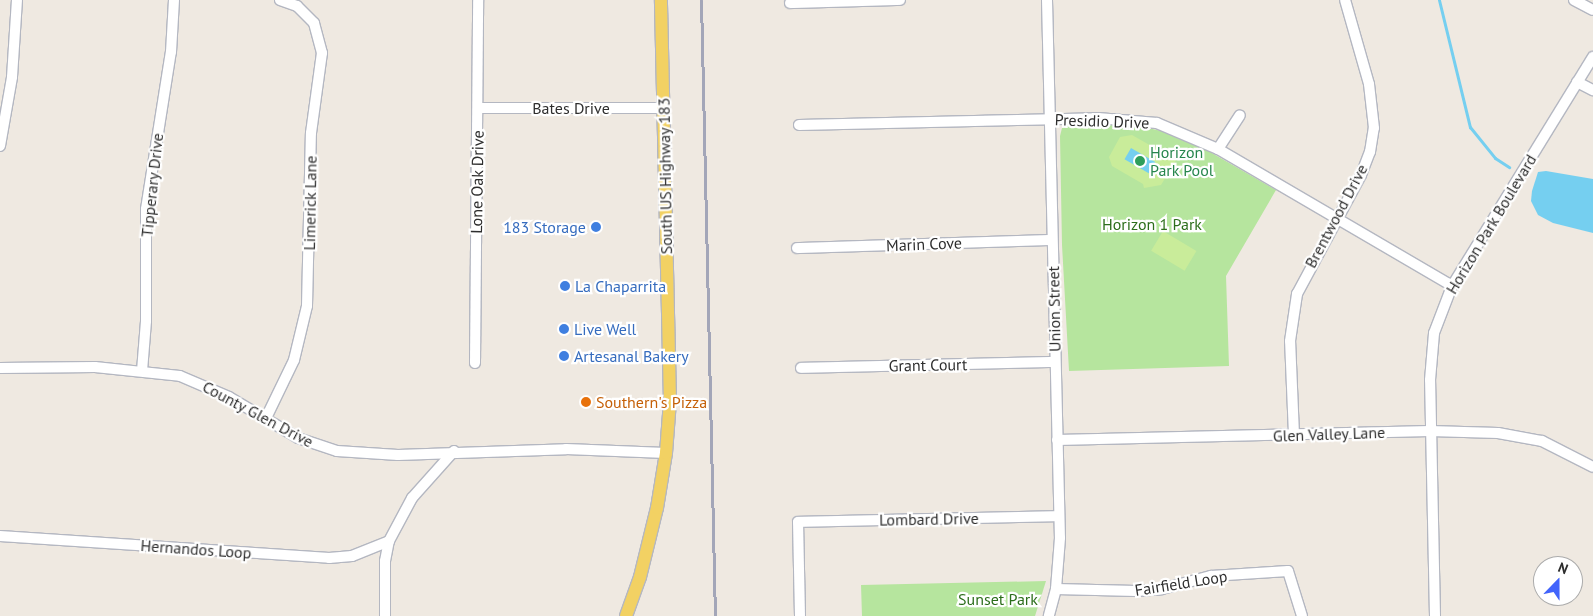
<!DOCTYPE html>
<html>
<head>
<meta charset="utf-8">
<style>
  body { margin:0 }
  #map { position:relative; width:1593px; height:616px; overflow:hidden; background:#efe9e1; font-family:"PT Sans",sans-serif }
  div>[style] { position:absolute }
  .green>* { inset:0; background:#b6e59e }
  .pitch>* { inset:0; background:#c9ec9a; transform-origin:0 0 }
  .water>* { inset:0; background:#75cff0; transform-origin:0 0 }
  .stream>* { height:3px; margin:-1.5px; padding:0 1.5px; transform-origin:1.5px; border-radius:1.5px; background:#75cff0 }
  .roads { filter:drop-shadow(1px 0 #b4b7c1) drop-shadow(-1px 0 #b4b7c1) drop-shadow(0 1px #b4b7c1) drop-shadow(0 -1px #b4b7c1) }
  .minor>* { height:10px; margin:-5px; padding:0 5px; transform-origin:5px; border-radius:5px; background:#fff }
  .major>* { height:12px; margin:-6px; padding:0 6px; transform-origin:6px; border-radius:6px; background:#f2d163 }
  .rail>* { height:3px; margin:-1.5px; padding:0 1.5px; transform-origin:1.5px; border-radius:1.5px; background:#a3a6b8 }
  .dots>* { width:14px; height:14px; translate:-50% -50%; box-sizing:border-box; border:2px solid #fff; border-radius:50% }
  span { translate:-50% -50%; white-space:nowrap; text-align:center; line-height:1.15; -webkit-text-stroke:4.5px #fff; paint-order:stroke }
  .street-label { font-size:16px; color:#2e2e2e }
  .leisure-label { font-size:16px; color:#27864d }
  .left { translate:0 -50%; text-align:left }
  .park-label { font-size:16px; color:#2c6e1b }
  .shop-label { font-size:16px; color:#366cbe }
  .right { translate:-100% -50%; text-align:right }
  .food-label { font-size:16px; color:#c56008 }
  .north { position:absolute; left:1533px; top:556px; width:50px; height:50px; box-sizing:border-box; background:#fff; border:1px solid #ababab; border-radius:50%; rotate:22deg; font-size:14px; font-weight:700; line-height:20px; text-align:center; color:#2e2e2e }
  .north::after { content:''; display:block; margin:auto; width:18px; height:22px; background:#4264fb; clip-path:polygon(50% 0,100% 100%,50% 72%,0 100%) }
</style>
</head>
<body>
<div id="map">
  <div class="green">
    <i style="clip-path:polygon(1070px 124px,1130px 124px,1166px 132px,1191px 141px,1276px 190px,1226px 276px,1229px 366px,1069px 371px,1062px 245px,1060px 136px,1062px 128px)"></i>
    <i style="clip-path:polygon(1046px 581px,1035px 616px,862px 616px,861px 585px)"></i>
  </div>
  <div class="pitch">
    <i style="clip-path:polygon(1132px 135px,1176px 160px,1161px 185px,1144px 188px,1143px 184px,1112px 166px,1109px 157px,1120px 137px)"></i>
    <i style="left:1163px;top:231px;width:39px;height:23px;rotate:31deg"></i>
  </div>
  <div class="water">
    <i style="left:1131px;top:148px;width:28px;height:13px;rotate:30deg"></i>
    <i style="clip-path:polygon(1546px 171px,1593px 179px,1593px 233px,1553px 223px,1538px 215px,1531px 201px,1532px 191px,1538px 172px)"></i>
  </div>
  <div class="stream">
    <i style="left:1439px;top:0;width:131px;rotate:76.3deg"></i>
    <i style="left:1470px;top:127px;width:40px;rotate:51deg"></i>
    <i style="left:1495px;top:158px;width:17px;rotate:33deg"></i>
  </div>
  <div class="roads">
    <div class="minor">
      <i style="left:1047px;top:0;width:538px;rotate:88.62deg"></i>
      <i style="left:1060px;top:538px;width:51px;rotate:94.5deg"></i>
      <i style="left:1056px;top:589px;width:28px;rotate:105deg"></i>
      <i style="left:1574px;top:0;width:21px;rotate:28deg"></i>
      <i style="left:790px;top:3px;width:110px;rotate:-1.6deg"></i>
      <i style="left:1577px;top:82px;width:18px;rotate:27deg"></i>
      <i style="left:478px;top:108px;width:186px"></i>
      <i style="left:799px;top:125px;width:299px;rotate:-1.3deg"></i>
      <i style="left:1098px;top:118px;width:59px;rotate:4.8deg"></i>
      <i style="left:1157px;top:123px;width:66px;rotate:23.1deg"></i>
      <i style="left:1218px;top:149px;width:271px;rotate:30.3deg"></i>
      <i style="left:0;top:146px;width:70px;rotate:-80.1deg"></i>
      <i style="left:12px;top:77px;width:77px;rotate:-86.3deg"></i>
      <i style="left:1218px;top:149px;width:40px;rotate:-57.1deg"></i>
      <i style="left:797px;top:248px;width:255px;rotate:-1.8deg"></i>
      <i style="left:475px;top:363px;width:363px;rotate:-89.5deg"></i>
      <i style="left:0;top:368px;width:95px;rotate:-0.6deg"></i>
      <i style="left:95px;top:367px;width:85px;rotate:6deg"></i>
      <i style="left:180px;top:376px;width:53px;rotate:23.2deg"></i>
      <i style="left:229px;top:397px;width:80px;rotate:30.7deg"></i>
      <i style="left:298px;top:438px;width:41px;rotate:18.4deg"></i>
      <i style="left:337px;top:451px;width:61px;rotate:3.8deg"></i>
      <i style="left:398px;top:455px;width:168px;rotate:-2deg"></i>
      <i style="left:566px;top:449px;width:100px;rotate:2.3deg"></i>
      <i style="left:801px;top:368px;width:254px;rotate:-1.4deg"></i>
      <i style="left:142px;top:371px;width:50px;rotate:-85.4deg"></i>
      <i style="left:146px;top:321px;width:112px;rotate:-90deg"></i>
      <i style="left:146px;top:209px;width:159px;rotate:-81deg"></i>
      <i style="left:171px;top:52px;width:52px;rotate:-86.7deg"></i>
      <i style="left:266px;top:418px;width:64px;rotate:-64.2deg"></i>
      <i style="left:294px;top:360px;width:56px;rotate:-76.5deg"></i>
      <i style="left:307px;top:306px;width:173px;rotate:-88.7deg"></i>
      <i style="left:311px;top:133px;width:81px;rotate:-82.2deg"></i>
      <i style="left:322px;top:53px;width:31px;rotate:-105deg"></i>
      <i style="left:314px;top:23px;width:24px;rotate:-135deg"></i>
      <i style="left:297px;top:6px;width:18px;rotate:-161deg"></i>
      <i style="left:1294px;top:435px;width:94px;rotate:-92.4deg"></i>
      <i style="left:1290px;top:341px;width:48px;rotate:-81.5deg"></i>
      <i style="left:1297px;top:294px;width:135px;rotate:-61.7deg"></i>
      <i style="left:1361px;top:175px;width:25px;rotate:-69deg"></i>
      <i style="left:1370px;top:152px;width:24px;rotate:-81deg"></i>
      <i style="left:1374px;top:128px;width:44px;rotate:-96.5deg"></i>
      <i style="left:1369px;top:84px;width:87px;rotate:-105.9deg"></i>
      <i style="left:1057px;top:440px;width:373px;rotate:-1.4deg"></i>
      <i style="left:1430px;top:431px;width:68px;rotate:1.7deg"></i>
      <i style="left:1498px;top:433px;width:45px;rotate:10.3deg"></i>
      <i style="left:1542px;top:441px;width:57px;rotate:27deg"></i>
      <i style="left:0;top:536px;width:330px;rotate:3.8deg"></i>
      <i style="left:329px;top:558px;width:23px;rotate:-5deg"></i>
      <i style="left:352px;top:556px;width:40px;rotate:-22deg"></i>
      <i style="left:389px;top:541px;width:49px;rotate:-61.9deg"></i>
      <i style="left:412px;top:498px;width:63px;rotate:-48.2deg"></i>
      <i style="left:1056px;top:589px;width:80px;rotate:1.4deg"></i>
      <i style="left:1136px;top:591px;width:26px;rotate:-4deg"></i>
      <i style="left:1162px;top:589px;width:51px;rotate:-14.9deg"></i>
      <i style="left:1211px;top:576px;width:77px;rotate:-3.7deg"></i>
      <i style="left:1288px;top:571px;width:47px;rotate:72.7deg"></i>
      <i style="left:385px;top:616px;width:55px;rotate:-90deg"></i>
      <i style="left:385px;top:561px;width:20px;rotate:-79deg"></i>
      <i style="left:800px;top:616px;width:94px;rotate:-91.2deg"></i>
      <i style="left:798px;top:522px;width:261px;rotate:-1.3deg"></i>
      <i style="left:1435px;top:616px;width:236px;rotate:-91.2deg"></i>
      <i style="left:1430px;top:380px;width:47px;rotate:-85.1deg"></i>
      <i style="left:1434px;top:333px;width:50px;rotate:-69deg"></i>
      <i style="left:1452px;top:286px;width:269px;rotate:-58.4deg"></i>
    </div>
    <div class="major">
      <i style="left:626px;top:616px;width:41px;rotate:-70.3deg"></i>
      <i style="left:640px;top:577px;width:71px;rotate:-76.2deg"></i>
      <i style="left:657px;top:508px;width:56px;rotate:-80.7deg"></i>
      <i style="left:666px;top:453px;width:52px;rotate:-85.6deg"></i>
      <i style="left:670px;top:401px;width:401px;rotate:-91.3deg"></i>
    </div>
  </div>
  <div class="rail">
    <i style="left:701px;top:0;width:616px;rotate:88.7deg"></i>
  </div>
  <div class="dots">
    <i style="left:1140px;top:161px;background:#2e9e5b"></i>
    <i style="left:596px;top:227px;background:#3f7fe0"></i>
    <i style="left:565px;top:286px;background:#3f7fe0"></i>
    <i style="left:564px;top:329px;background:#3f7fe0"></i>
    <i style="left:564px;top:356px;background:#3f7fe0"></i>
    <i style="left:586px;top:402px;background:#e8710a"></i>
  </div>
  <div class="street-label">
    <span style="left:571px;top:108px">Bates Drive</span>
    <span style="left:1102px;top:121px;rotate:2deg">Presidio Drive</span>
    <span style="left:665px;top:176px;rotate:-91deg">South US Highway 183</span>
    <span style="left:477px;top:182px;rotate:-89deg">Lone Oak Drive</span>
    <span style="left:152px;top:185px;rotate:-84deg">Tipperary Drive</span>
    <span style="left:310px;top:203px;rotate:-89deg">Limerick Lane</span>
    <span style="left:1336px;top:216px;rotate:-62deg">Brentwood Drive</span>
    <span style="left:1491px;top:224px;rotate:-59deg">Horizon Park Boulevard</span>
    <span style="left:924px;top:244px;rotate:-2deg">Marin Cove</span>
    <span style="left:1054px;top:309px;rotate:-91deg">Union Street</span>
    <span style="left:928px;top:365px;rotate:-1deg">Grant Court</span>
    <span style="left:258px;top:414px;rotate:28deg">County Glen Drive</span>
    <span style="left:1329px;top:434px;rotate:-2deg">Glen Valley Lane</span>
    <span style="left:929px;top:519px;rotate:-1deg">Lombard Drive</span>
    <span style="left:196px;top:549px;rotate:4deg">Hernandos Loop</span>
    <span style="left:1181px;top:583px;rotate:-9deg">Fairfield Loop</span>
  </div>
  <div class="leisure-label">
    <span class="left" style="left:1150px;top:161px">Horizon<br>Park Pool</span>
  </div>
  <div class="park-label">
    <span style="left:1152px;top:224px">Horizon 1 Park</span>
    <span style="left:998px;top:599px">Sunset Park</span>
  </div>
  <div class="shop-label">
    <span class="right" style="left:586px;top:227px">183 Storage</span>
    <span class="left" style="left:575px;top:286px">La Chaparrita</span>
    <span class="left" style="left:574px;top:329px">Live Well</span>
    <span class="left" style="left:574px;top:356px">Artesanal Bakery</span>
  </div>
  <div class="food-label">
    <span class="left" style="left:596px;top:402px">Southern's Pizza</span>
  </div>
  <div class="north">N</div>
</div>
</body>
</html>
